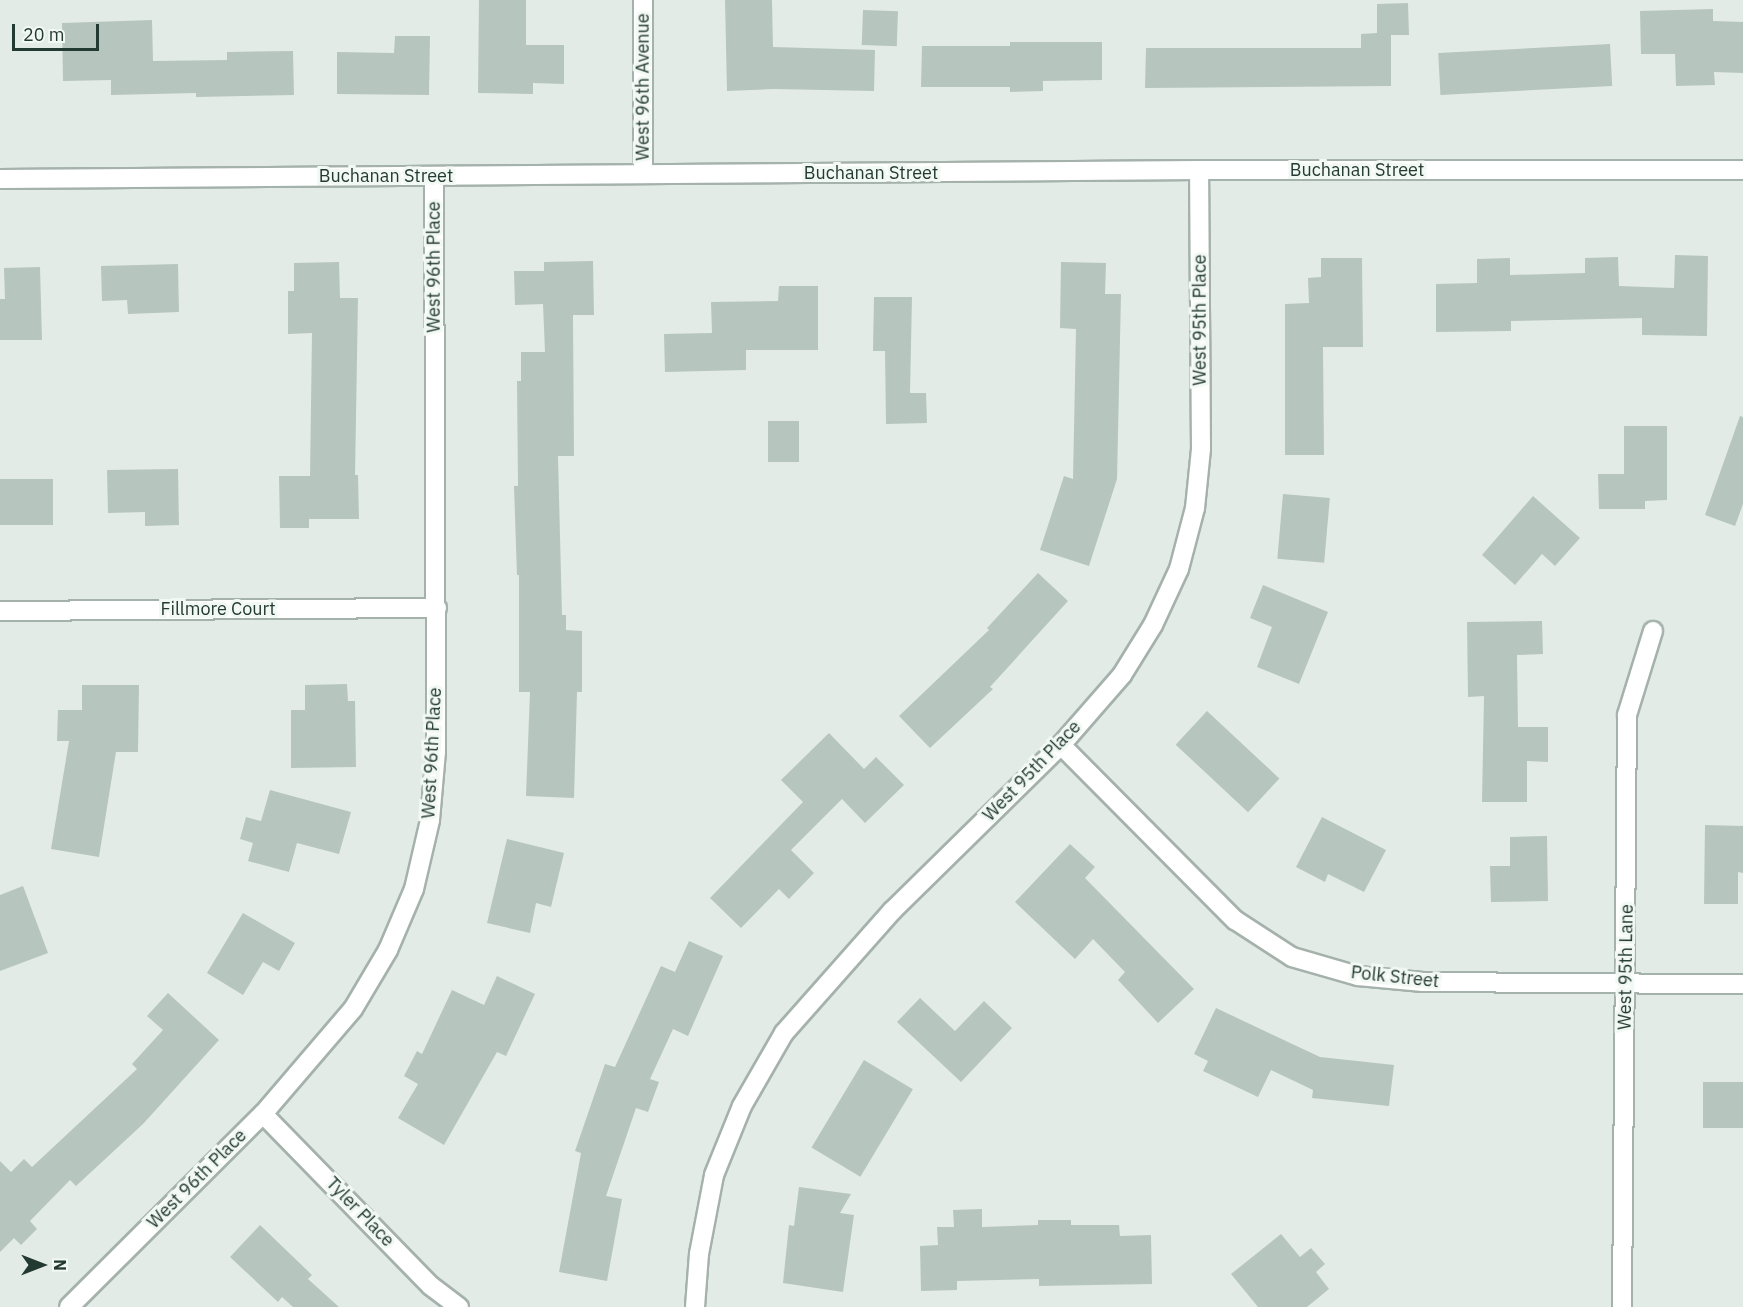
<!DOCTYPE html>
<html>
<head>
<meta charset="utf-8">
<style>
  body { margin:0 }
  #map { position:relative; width:1743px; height:1307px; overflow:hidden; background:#e2ebe6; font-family:"IBM Plex Sans",sans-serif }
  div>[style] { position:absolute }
  .building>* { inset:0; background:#b7c5bf; transform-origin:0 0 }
  .roads { filter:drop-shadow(2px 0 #a5b2ac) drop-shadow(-2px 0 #a5b2ac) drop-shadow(0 2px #a5b2ac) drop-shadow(0 -2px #a5b2ac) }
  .minor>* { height:18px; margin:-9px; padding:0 9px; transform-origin:9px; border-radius:9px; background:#fff }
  span { translate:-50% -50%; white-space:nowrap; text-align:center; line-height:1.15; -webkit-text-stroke:6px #f2f8f4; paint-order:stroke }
  .street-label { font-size:18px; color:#233a32 }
  .north { position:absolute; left:12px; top:1235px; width:60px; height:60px; -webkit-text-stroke:4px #f2f8f4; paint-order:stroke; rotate:90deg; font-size:16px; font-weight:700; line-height:24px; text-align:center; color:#233a32 }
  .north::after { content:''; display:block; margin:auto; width:21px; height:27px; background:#233a32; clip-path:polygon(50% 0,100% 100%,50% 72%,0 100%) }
  .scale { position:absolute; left:12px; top:24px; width:87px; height:27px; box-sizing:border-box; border:3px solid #233a32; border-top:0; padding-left:8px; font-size:18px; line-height:21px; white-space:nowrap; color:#233a32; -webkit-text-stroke:4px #f2f8f4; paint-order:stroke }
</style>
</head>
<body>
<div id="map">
  <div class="building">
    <i style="clip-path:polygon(479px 0,526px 0,526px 45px,564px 45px,564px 84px,533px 83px,533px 94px,478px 93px)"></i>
    <i style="clip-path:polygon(725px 0,772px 0,773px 47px,875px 50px,874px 91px,774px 89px,727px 91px)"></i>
    <i style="clip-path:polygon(1408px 3px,1409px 35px,1391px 35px,1391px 86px,1145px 88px,1146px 48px,1361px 48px,1361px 34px,1377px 33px,1377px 4px)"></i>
    <i style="clip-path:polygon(1713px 9px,1713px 21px,1743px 22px,1743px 73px,1714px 72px,1715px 85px,1676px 86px,1675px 54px,1641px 54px,1640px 11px)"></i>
    <i style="left:863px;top:10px;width:35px;height:35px;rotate:2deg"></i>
    <i style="clip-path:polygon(152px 20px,153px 61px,227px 60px,227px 52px,293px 51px,294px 95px,196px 97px,196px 93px,111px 95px,111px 80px,63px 81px,62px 23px)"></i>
    <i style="clip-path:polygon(395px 36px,430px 36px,429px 95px,337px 94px,337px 52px,394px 53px)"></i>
    <i style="clip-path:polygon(1010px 42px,1102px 42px,1102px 80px,1043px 81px,1043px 91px,1010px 92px,1010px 87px,921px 87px,922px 46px,1010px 46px)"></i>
    <i style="left:1610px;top:44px;width:42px;height:172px;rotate:87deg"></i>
    <i style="clip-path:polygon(1675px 255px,1708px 256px,1707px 336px,1642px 335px,1642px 318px,1511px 321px,1511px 331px,1436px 332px,1436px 284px,1477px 283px,1477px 259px,1510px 258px,1510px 275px,1585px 273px,1585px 258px,1618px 257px,1619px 286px,1674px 288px)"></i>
    <i style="clip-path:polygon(1321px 258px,1362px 258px,1363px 347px,1323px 347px,1324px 455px,1285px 455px,1285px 304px,1309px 303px,1308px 278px,1321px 277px)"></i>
    <i style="clip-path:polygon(593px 261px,594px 315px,573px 315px,574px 456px,558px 456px,562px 615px,566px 615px,566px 630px,582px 631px,582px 692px,577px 692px,574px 798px,526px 796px,530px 692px,519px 692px,519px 575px,517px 575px,514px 486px,518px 486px,517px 381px,521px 381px,521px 352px,545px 352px,543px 304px,515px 305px,514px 271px,544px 271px,544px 262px)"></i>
    <i style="clip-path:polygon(339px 262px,340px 298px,358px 298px,355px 475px,358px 475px,359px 519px,309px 519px,309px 528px,280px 528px,279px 476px,310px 476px,312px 333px,288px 334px,288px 291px,294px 291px,294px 263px)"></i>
    <i style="clip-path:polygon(1061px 262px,1106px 263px,1105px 294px,1121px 294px,1117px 479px,1089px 566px,1040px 550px,1064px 476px,1073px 479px,1076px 329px,1060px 328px)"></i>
    <i style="clip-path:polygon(178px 264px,179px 312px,128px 314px,127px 300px,102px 301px,101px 266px)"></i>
    <i style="clip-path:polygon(40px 267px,42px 340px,0 340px,0 299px,5px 299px,4px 268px)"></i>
    <i style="clip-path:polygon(779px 286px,818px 286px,818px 350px,746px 350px,746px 370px,665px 372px,664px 334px,712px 333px,711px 302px,778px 301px)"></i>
    <i style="clip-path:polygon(874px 297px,912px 297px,910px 393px,926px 393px,927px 423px,886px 424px,885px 351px,873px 351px)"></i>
    <i style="clip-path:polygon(1740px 416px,1743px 417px,1743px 504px,1735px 526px,1705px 515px)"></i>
    <i style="left:768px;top:421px;width:31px;height:41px"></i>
    <i style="clip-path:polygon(1624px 426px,1667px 426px,1667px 500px,1645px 501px,1645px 509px,1599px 509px,1598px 474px,1624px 474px)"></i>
    <i style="clip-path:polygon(178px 469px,179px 525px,145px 526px,145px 512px,108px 513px,107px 470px)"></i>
    <i style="left:0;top:479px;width:53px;height:46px"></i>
    <i style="left:1283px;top:494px;width:47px;height:65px;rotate:5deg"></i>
    <i style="clip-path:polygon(1533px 496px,1580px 538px,1555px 566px,1542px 554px,1515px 585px,1482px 555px)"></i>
    <i style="clip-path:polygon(1038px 573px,1068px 601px,990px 687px,993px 689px,930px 748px,899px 716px,989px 630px,987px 628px)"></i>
    <i style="clip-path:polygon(1263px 585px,1328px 612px,1299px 684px,1257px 667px,1272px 627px,1250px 618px)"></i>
    <i style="clip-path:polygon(1542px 621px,1543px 654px,1517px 655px,1518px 727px,1548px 727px,1548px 762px,1527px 761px,1527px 802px,1482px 802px,1484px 696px,1468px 697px,1467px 622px)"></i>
    <i style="clip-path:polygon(347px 684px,348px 701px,355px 701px,356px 767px,291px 768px,291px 710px,305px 710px,305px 685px)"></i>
    <i style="clip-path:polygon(82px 685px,139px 685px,138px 752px,116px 752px,99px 857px,51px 849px,69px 741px,57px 741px,58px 710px,82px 710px)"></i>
    <i style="left:1207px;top:711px;width:99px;height:46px;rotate:43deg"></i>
    <i style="clip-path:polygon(829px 733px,864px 769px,876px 757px,904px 785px,865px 823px,842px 799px,791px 850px,814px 873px,789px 899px,779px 889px,741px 928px,710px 898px,803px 802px,781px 780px)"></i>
    <i style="clip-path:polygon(270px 790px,351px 812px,339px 854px,297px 843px,289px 872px,248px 861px,253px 843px,240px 839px,246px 817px,261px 821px)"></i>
    <i style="clip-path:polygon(1322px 817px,1386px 850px,1364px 892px,1328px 874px,1325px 882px,1296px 867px)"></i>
    <i style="clip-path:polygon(1705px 825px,1743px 826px,1743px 873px,1738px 872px,1738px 904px,1704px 904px)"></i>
    <i style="clip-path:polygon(1547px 836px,1548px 901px,1491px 902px,1490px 866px,1510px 866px,1510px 837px)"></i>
    <i style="clip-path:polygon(507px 839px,564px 853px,551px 907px,536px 903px,530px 933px,487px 923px)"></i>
    <i style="clip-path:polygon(1070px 844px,1095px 867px,1085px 878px,1194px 989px,1158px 1023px,1118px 980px,1125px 972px,1093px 939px,1075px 959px,1015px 902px)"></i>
    <i style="clip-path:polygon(23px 886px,48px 953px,0 971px,0 895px)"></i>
    <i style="clip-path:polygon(243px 913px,295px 943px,279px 971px,263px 962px,243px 995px,207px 973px)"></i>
    <i style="clip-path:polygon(689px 941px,723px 956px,688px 1036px,673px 1029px,650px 1079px,659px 1082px,648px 1112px,636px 1108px,606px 1196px,622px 1199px,607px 1281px,559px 1272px,581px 1153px,575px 1151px,605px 1064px,615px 1067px,661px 966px,675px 972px)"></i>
    <i style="clip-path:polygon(497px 976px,535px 994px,506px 1056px,497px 1052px,444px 1145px,398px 1118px,418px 1084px,404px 1076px,417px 1051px,422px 1054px,452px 990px,484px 1005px)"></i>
    <i style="clip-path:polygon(168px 993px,219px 1040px,143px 1124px,76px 1186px,70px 1180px,30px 1221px,37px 1229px,21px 1245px,14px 1238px,0 1252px,0 1161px,11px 1172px,24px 1159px,32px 1167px,137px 1069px,132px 1064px,163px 1030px,147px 1016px)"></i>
    <i style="clip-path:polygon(920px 998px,955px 1031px,984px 1001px,1012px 1028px,961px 1082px,897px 1022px)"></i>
    <i style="clip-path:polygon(1216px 1008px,1320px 1057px,1394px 1065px,1389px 1106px,1312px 1098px,1313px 1090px,1271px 1070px,1258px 1097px,1203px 1071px,1208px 1061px,1194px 1054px)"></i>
    <i style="left:864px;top:1060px;width:57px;height:102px;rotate:31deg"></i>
    <i style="left:1703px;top:1082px;width:40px;height:46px"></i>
    <i style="clip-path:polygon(799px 1187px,851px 1194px,840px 1213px,854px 1215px,843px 1292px,783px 1283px,789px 1225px,794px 1226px)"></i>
    <i style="clip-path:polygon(982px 1209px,982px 1227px,1038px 1225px,1038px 1220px,1071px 1220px,1071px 1225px,1119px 1225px,1120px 1236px,1151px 1235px,1152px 1284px,1039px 1286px,1039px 1279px,957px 1281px,957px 1290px,921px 1291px,920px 1246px,938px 1245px,937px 1227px,954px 1227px,953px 1210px)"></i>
    <i style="clip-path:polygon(260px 1225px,312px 1275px,308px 1279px,339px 1307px,293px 1307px,282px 1297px,278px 1302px,230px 1257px)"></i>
    <i style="clip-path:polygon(1281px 1234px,1300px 1257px,1311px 1248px,1325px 1264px,1316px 1272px,1329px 1289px,1307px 1307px,1258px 1307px,1231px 1274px)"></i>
  </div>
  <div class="roads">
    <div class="minor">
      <i style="left:643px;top:0;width:174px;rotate:90deg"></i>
      <i style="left:0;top:179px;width:1199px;rotate:-0.43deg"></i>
      <i style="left:1199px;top:170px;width:544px"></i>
      <i style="left:0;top:611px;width:437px;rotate:-0.4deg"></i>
      <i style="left:1061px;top:745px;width:247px;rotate:45.2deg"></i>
      <i style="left:1235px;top:920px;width:68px;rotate:33deg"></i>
      <i style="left:1292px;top:957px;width:69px;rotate:16.1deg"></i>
      <i style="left:1358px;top:976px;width:65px;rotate:5.3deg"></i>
      <i style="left:1423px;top:982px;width:320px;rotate:0.4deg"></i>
      <i style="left:263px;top:1114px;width:240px;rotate:45.7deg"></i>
      <i style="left:431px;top:1286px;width:35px;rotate:37deg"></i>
      <i style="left:69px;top:1307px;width:274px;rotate:-44.9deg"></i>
      <i style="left:263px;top:1114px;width:138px;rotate:-49.4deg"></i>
      <i style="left:353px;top:1009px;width:69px;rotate:-59.3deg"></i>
      <i style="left:388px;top:950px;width:66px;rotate:-66.9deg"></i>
      <i style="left:414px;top:889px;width:71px;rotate:-76.9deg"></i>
      <i style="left:430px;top:820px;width:68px;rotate:-85deg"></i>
      <i style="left:436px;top:752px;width:576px;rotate:-90.2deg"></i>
      <i style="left:695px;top:1307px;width:53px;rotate:-85.7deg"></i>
      <i style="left:699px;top:1254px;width:80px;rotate:-79.2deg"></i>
      <i style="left:714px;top:1175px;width:74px;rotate:-67.9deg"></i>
      <i style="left:742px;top:1106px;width:84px;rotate:-60.1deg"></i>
      <i style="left:784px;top:1033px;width:163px;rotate:-48.5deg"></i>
      <i style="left:892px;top:911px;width:237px;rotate:-44.5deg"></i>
      <i style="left:1061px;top:745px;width:93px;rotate:-48.9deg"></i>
      <i style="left:1122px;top:675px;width:59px;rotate:-58.2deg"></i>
      <i style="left:1153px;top:625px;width:62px;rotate:-65.1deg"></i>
      <i style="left:1179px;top:569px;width:63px;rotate:-75.3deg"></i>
      <i style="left:1195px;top:508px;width:59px;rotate:-84.2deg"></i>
      <i style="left:1201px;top:449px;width:279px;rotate:-90.4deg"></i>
      <i style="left:1622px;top:1307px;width:592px;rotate:-89.52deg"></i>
      <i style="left:1627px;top:715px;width:88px;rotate:-72.8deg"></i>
    </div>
  </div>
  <div class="street-label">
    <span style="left:643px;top:87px;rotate:-90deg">West 96th Avenue</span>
    <span style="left:1357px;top:170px">Buchanan Street</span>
    <span style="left:871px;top:173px">Buchanan Street</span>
    <span style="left:386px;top:176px">Buchanan Street</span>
    <span style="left:434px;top:267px;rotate:-90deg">West 96th Place</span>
    <span style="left:1200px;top:320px;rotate:-90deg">West 95th Place</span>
    <span style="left:218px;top:609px">Fillmore Court</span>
    <span style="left:432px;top:753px;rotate:-87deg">West 96th Place</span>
    <span style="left:1032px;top:771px;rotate:-46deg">West 95th Place</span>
    <span style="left:1626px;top:967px;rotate:-89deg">West 95th Lane</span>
    <span style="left:1395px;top:977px;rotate:6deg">Polk Street</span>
    <span style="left:197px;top:1179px;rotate:-45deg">West 96th Place</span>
    <span style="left:360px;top:1212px;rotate:46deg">Tyler Place</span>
  </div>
  <div class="north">N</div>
  <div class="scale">20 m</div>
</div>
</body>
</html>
